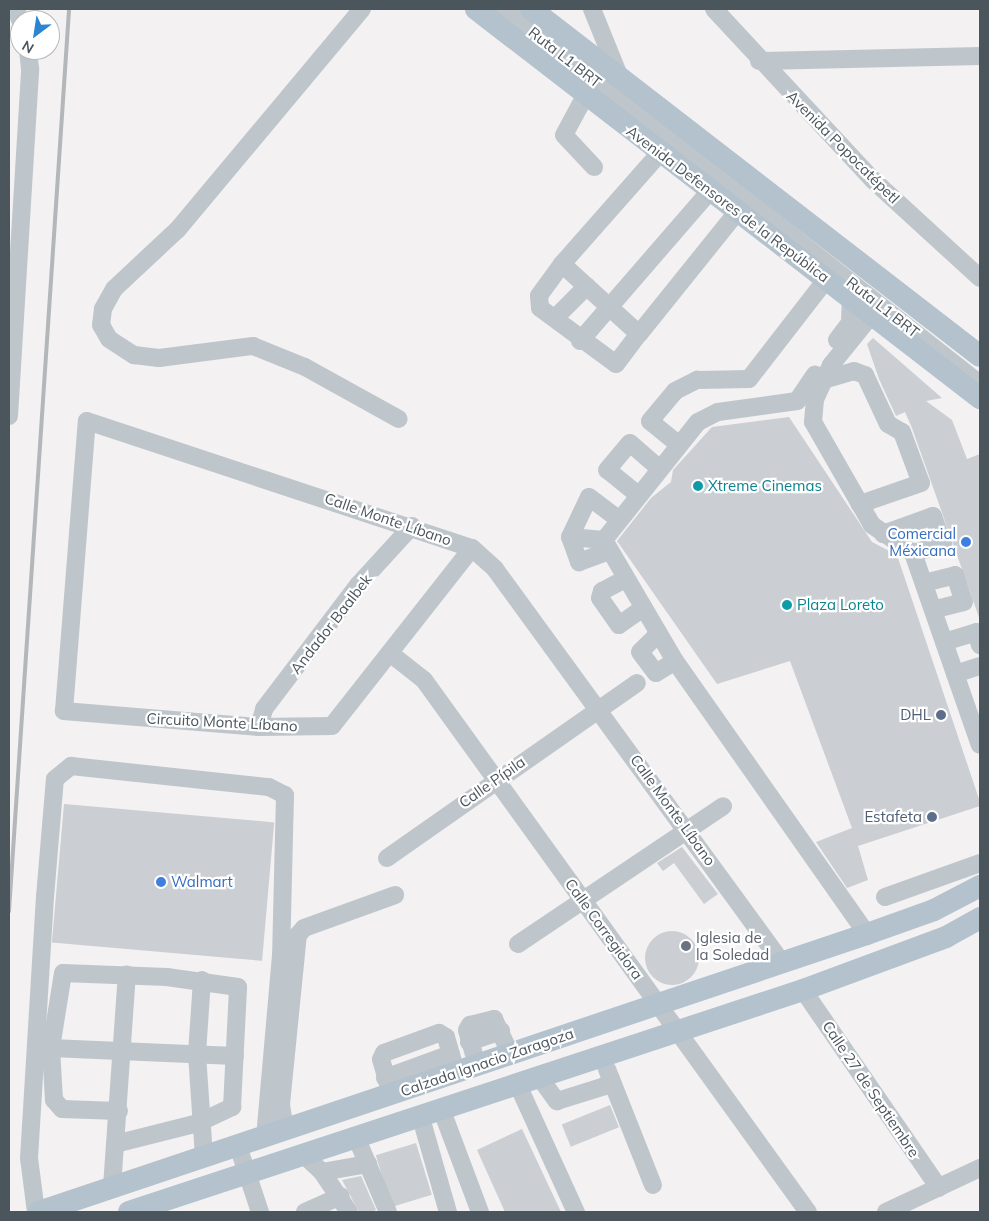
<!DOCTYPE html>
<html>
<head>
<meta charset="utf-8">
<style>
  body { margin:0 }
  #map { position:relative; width:989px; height:1221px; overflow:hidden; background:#f3f1f1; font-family:Mulish,sans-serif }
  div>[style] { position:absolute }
  .building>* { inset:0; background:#cbced2; transform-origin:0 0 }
  .round { border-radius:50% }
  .minor>* { height:18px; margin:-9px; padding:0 9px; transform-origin:9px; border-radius:9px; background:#bec6cc }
  .major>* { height:22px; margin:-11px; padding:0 11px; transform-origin:11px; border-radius:11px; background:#b3c2cc }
  .rail>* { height:4px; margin:-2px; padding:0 2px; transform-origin:2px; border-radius:2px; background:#b3b7ba }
  .dots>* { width:14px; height:14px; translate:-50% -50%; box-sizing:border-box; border:2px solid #fff; border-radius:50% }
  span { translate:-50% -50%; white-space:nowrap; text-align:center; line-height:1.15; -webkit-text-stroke:4.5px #fff; paint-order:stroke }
  .street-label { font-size:15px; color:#4a555c }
  .culture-label { font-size:15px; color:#0d838f }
  .left { translate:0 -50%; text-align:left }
  .shop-label { font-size:15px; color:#366cbe }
  .right { translate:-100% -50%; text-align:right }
  .service-label { font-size:15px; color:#4e5e75 }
  .worship-label { font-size:15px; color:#5b616d }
  .frame { position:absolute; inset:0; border:10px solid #4a555c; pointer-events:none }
  .north { position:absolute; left:10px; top:10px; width:50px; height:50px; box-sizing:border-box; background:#fff; border:1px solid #b7bbbe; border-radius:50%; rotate:211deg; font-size:14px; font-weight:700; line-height:20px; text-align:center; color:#4a555c }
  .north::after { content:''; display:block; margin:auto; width:18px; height:22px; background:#2c85d1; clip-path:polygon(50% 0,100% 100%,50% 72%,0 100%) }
</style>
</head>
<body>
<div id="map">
  <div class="building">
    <i style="clip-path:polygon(873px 338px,942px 398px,926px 401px,952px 420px,967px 459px,980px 454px,980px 620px,912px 428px,905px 412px,896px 416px,879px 379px,867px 344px)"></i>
    <i style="clip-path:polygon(789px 417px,872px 542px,897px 555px,980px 802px,980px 806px,858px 846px,868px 880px,847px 888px,816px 842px,852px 828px,790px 661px,717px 684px,617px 541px,651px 498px,671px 482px,673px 470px,712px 427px)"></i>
    <i style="left:64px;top:804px;width:211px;height:139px;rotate:5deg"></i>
    <i style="clip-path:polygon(682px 847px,718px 894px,704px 904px,674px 863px,663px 871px,657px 863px)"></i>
    <i class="round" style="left:645px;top:931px;width:54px;height:54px"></i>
    <i style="left:610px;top:1105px;width:24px;height:52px;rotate:68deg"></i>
    <i style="clip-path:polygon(522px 1129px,561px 1212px,505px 1212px,477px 1150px)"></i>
    <i style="left:416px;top:1143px;width:54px;height:42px;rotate:73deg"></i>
    <i style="clip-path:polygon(361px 1176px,376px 1210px,371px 1212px,359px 1212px,342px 1180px)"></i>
  </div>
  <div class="minor">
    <i style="left:16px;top:9px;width:12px;rotate:70deg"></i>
    <i style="left:362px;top:9px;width:288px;rotate:129.9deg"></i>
    <i style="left:177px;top:230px;width:86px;rotate:136.9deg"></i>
    <i style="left:114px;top:289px;width:23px;rotate:119deg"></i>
    <i style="left:103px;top:309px;width:16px;rotate:97deg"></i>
    <i style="left:101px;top:325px;width:16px;rotate:60deg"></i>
    <i style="left:109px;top:339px;width:30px;rotate:33deg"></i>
    <i style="left:134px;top:355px;width:25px;rotate:7deg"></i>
    <i style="left:159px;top:358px;width:95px;rotate:-7.3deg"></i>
    <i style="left:253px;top:346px;width:56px;rotate:22deg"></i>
    <i style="left:305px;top:367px;width:107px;rotate:29deg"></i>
    <i style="left:504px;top:9px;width:606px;rotate:38.23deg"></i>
    <i style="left:592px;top:9px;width:74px;rotate:67.9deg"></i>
    <i style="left:714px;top:9px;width:233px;rotate:47.1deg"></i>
    <i style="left:873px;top:180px;width:145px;rotate:42.5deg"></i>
    <i style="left:759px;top:61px;width:221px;rotate:-1.3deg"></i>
    <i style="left:585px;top:96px;width:44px;rotate:118.3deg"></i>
    <i style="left:564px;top:135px;width:44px;rotate:46.8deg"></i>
    <i style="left:659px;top:154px;width:147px;rotate:131.4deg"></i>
    <i style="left:562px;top:264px;width:104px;rotate:42.3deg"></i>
    <i style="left:639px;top:334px;width:158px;rotate:-51.2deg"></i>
    <i style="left:562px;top:264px;width:39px;rotate:126deg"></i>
    <i style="left:539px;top:296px;width:12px;rotate:85deg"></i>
    <i style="left:540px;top:308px;width:94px;rotate:36.4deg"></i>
    <i style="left:616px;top:364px;width:38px;rotate:-53deg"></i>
    <i style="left:873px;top:313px;width:67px;rotate:128.9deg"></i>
    <i style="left:831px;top:365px;width:38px;rotate:115deg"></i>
    <i style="left:815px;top:399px;width:23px;rotate:95deg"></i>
    <i style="left:813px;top:422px;width:119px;rotate:60.2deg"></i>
    <i style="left:872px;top:525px;width:50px;rotate:34.3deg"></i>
    <i style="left:913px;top:553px;width:203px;rotate:70.8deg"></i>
    <i style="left:555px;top:318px;width:45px;rotate:-45deg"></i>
    <i style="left:837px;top:340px;width:21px;rotate:-53deg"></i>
    <i style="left:850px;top:323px;width:27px;rotate:-88deg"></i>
    <i style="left:580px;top:341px;width:200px;rotate:-49.1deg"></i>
    <i style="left:823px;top:380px;width:32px;rotate:-16deg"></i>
    <i style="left:854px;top:371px;width:12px;rotate:20deg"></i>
    <i style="left:865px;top:375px;width:54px;rotate:64.9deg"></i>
    <i style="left:888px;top:424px;width:16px;rotate:30deg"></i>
    <i style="left:902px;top:432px;width:54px;rotate:69.6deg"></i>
    <i style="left:921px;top:483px;width:65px;rotate:161deg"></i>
    <i style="left:9px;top:416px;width:348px;rotate:-86.5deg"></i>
    <i style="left:30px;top:69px;width:19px;rotate:-96deg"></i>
    <i style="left:678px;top:444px;width:36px;rotate:-141deg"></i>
    <i style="left:650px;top:421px;width:39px;rotate:-50deg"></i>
    <i style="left:675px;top:391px;width:25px;rotate:-27deg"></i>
    <i style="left:697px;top:380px;width:52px;rotate:-1.1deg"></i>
    <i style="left:749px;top:379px;width:129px;rotate:-52.2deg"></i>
    <i style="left:637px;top:494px;width:38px;rotate:-141deg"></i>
    <i style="left:607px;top:470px;width:35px;rotate:-50deg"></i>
    <i style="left:630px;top:443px;width:37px;rotate:41deg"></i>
    <i style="left:883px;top:534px;width:53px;rotate:-19.8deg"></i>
    <i style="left:933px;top:516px;width:30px;rotate:70deg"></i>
    <i style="left:943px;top:544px;width:31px;rotate:163deg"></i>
    <i style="left:570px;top:537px;width:44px;rotate:-64.6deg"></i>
    <i style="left:589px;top:497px;width:36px;rotate:37deg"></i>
    <i style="left:604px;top:540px;width:140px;rotate:59.6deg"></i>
    <i style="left:675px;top:661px;width:334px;rotate:54.9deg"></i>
    <i style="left:604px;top:540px;width:151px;rotate:-51.5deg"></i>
    <i style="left:698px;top:422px;width:22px;rotate:-27deg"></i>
    <i style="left:718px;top:412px;width:80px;rotate:-7.9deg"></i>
    <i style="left:797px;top:401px;width:32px;rotate:-56deg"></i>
    <i style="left:604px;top:540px;width:34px;rotate:-175deg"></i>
    <i style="left:570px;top:537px;width:27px;rotate:70deg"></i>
    <i style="left:579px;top:562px;width:30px;rotate:-20deg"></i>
    <i style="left:472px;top:548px;width:226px;rotate:128.2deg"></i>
    <i style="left:332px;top:726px;width:73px;rotate:179.2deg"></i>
    <i style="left:259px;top:727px;width:196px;rotate:-175.3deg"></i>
    <i style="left:64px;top:711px;width:291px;rotate:-85.5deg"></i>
    <i style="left:87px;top:421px;width:405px;rotate:18.3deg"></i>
    <i style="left:472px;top:548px;width:31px;rotate:42deg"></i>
    <i style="left:495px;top:569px;width:487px;rotate:53.9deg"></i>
    <i style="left:625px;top:579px;width:26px;rotate:152deg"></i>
    <i style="left:602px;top:591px;width:7px;rotate:106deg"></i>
    <i style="left:600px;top:598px;width:33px;rotate:55deg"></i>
    <i style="left:619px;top:625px;width:29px;rotate:-35deg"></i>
    <i style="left:924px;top:583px;width:32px;rotate:-14deg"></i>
    <i style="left:955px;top:575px;width:28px;rotate:72deg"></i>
    <i style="left:964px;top:602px;width:32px;rotate:166deg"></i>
    <i style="left:658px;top:634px;width:25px;rotate:135deg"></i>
    <i style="left:640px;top:652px;width:26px;rotate:53deg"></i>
    <i style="left:656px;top:673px;width:22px;rotate:-32deg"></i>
    <i style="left:944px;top:642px;width:34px;rotate:-17deg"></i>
    <i style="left:976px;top:632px;width:14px;rotate:73deg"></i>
    <i style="left:391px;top:654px;width:42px;rotate:38.2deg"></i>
    <i style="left:424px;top:680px;width:656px;rotate:54.18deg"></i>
    <i style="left:955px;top:674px;width:26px;rotate:-18deg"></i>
    <i style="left:259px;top:727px;width:19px;rotate:-74deg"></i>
    <i style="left:264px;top:709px;width:156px;rotate:-52.8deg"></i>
    <i style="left:358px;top:585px;width:80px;rotate:-47.5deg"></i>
    <i style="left:387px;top:858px;width:305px;rotate:-35deg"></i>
    <i style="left:885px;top:897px;width:101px;rotate:-19.7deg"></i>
    <i style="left:518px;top:944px;width:247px;rotate:-33.9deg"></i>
    <i style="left:202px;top:980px;width:74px;rotate:93.9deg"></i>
    <i style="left:197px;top:1054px;width:102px;rotate:86.1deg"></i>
    <i style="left:803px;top:990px;width:240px;rotate:55.5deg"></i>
    <i style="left:469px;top:1042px;width:34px;rotate:-19deg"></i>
    <i style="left:51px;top:1048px;width:184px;rotate:2.5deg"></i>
    <i style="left:477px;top:1065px;width:36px;rotate:-106deg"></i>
    <i style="left:467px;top:1030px;width:6px;rotate:-59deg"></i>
    <i style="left:470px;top:1025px;width:25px;rotate:-14deg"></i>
    <i style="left:494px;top:1019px;width:38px;rotate:65deg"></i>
    <i style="left:385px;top:1078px;width:70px;rotate:-20deg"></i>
    <i style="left:540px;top:1078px;width:29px;rotate:54deg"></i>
    <i style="left:557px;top:1101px;width:50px;rotate:-17.4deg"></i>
    <i style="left:605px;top:1086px;width:9px;rotate:-49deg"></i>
    <i style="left:611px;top:1079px;width:11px;rotate:-112deg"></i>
    <i style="left:611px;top:1079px;width:114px;rotate:68.4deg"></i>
    <i style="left:518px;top:1085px;width:140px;rotate:65.5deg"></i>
    <i style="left:391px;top:1094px;width:36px;rotate:-106deg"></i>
    <i style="left:381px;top:1059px;width:7px;rotate:-63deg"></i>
    <i style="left:384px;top:1053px;width:59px;rotate:-20deg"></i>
    <i style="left:439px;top:1033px;width:8px;rotate:30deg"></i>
    <i style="left:446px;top:1037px;width:36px;rotate:74deg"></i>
    <i style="left:442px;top:1111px;width:108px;rotate:69.4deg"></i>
    <i style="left:421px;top:1118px;width:98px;rotate:74deg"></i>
    <i style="left:285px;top:1130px;width:26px;rotate:-99deg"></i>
    <i style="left:281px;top:1104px;width:170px;rotate:-84.3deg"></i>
    <i style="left:298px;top:935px;width:9px;rotate:-49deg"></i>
    <i style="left:304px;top:928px;width:97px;rotate:-19.9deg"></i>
    <i style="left:357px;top:1139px;width:79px;rotate:67deg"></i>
    <i style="left:115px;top:1144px;width:86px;rotate:-14.2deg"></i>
    <i style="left:198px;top:1123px;width:38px;rotate:-25deg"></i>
    <i style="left:232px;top:1107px;width:120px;rotate:-87.1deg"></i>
    <i style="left:238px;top:987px;width:72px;rotate:-172deg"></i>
    <i style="left:167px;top:977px;width:104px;rotate:-177.8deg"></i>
    <i style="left:63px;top:973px;width:76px;rotate:99.1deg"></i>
    <i style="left:51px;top:1048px;width:52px;rotate:86.7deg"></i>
    <i style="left:54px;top:1100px;width:12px;rotate:48deg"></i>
    <i style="left:62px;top:1109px;width:57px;rotate:2deg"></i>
    <i style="left:238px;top:1146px;width:70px;rotate:71.6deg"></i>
    <i style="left:306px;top:1157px;width:22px;rotate:43deg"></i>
    <i style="left:322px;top:1172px;width:48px;rotate:56deg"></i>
    <i style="left:322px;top:1172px;width:47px;rotate:-9.9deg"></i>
    <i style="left:112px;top:1187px;width:213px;rotate:-86deg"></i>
    <i style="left:36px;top:1212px;width:54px;rotate:-97.4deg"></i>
    <i style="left:29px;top:1158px;width:261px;rotate:-86.5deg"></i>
    <i style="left:45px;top:897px;width:118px;rotate:-85.2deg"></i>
    <i style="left:55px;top:779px;width:21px;rotate:-39deg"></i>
    <i style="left:71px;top:766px;width:199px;rotate:6.1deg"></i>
    <i style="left:269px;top:787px;width:18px;rotate:27deg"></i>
    <i style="left:285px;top:795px;width:160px;rotate:91.4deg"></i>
    <i style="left:281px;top:955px;width:183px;rotate:95deg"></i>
    <i style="left:305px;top:1212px;width:39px;rotate:-24deg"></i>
    <i style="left:886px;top:1212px;width:104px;rotate:-25.1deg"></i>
  </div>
  <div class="major">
    <i style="left:476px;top:9px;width:637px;rotate:37.66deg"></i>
    <i style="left:531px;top:9px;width:567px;rotate:37.7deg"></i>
    <i style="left:39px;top:1212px;width:873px;rotate:-18.56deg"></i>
    <i style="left:867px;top:934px;width:71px;rotate:-19.7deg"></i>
    <i style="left:934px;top:910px;width:52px;rotate:-27.6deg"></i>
    <i style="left:129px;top:1212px;width:710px;rotate:-18.23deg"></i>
    <i style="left:803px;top:990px;width:153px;rotate:-20.3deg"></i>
    <i style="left:946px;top:937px;width:39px;rotate:-29deg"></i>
  </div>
  <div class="rail">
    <i style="left:9px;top:911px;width:904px;rotate:-86.19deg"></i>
  </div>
  <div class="dots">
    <i style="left:698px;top:486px;background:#0f9aa8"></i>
    <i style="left:966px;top:542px;background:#3f7fe0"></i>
    <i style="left:787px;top:605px;background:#0f9aa8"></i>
    <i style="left:941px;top:715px;background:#5c6f8a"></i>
    <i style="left:932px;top:817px;background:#5c6f8a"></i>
    <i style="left:161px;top:882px;background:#3f7fe0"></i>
    <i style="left:686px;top:946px;background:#6b7280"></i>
  </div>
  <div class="street-label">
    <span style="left:565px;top:57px;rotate:38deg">Ruta L1 BRT</span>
    <span style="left:843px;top:147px;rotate:45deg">Avenida Popocatépetl</span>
    <span style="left:728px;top:204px;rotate:37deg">Avenida Defensores de la República</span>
    <span style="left:883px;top:307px;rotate:38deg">Ruta L1 BRT</span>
    <span style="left:388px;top:519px;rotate:19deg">Calle Monte Líbano</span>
    <span style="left:331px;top:624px;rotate:-52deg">Andador Baalbek</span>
    <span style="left:222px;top:722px;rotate:3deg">Circuito Monte Líbano</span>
    <span style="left:492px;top:782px;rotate:-35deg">Calle Pípila</span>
    <span style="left:673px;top:810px;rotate:54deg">Calle Monte Líbano</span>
    <span style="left:604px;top:929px;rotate:54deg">Calle Corregidora</span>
    <span style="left:487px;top:1062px;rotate:-19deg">Calzada Ignacio Zaragoza</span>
    <span style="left:871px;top:1089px;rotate:56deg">Calle 27 de Septiembre</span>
  </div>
  <div class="culture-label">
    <span class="left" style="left:708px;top:486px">Xtreme Cinemas</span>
    <span class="left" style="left:797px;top:605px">Plaza Loreto</span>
  </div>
  <div class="shop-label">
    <span class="right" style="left:956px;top:542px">Comercial<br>Méxicana</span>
    <span class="left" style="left:171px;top:882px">Walmart</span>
  </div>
  <div class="service-label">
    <span class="right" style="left:931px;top:715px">DHL</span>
    <span class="right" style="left:922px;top:817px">Estafeta</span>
  </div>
  <div class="worship-label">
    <span class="left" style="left:696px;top:946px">Iglesia de<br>la Soledad</span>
  </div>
  <div class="frame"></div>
  <div class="north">N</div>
</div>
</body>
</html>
